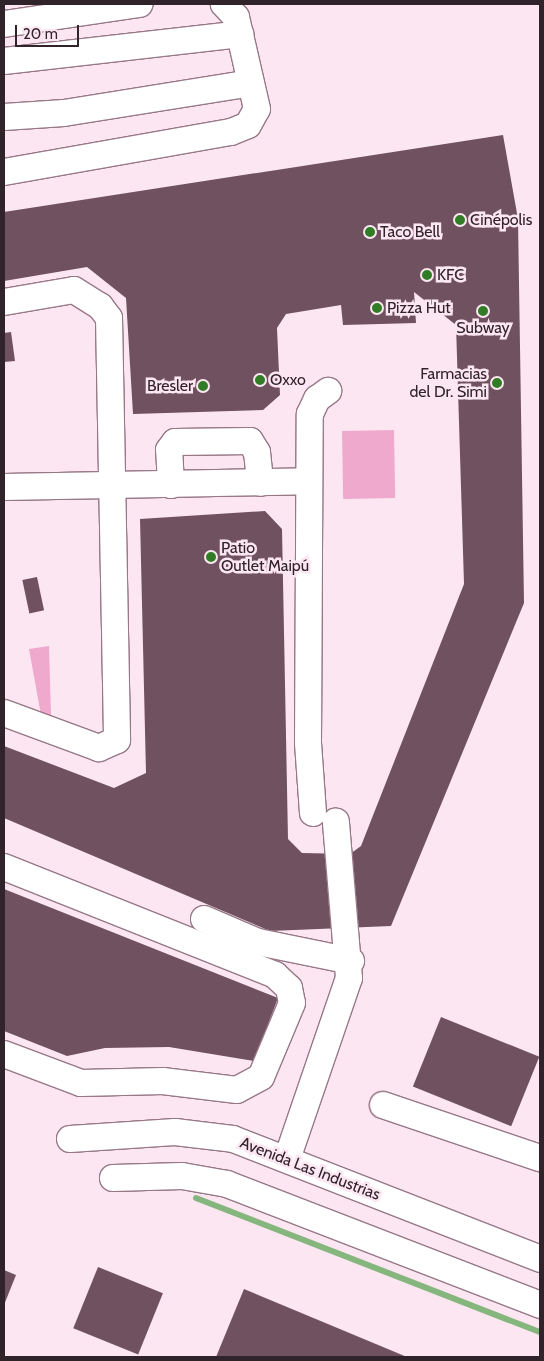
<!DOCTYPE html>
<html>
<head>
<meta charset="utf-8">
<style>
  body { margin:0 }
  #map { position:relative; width:544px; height:1361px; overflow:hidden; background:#fce6f1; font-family:Cabin,sans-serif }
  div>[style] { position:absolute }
  .green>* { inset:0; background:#efa9cd; transform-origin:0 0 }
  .stream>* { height:6px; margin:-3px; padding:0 3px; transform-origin:3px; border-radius:3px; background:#85b67d }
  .building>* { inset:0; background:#6f5160; transform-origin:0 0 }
  .roads { filter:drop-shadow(1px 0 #977887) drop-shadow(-1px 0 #977887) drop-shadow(0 1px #977887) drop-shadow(0 -1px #977887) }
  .minor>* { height:26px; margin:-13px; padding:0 13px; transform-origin:13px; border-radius:13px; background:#fff }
  .dots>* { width:14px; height:14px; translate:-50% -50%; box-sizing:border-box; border:2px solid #fce6f1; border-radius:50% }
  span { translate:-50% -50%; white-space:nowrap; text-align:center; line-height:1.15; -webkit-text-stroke:5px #fce6f1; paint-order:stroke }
  .poi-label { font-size:16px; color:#30232a }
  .left { translate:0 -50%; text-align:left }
  .right { translate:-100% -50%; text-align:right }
  .street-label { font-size:16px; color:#30232a }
  .frame { position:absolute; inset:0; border:5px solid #30232a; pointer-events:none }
  .scale { position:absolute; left:15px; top:25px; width:64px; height:22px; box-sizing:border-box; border:2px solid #30232a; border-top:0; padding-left:6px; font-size:15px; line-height:18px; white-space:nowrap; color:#30232a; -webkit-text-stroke:4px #fce6f1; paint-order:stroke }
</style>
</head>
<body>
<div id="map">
  <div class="green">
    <i style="left:394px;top:430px;width:68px;height:52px;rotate:89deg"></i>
    <i style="clip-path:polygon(49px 646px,51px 715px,41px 715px,29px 649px)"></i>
  </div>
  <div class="stream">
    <i style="left:196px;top:1198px;width:369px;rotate:21.3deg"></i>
  </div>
  <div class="building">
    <i style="clip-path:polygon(503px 135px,518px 219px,524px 603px,391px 926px,270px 931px,4px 818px,4px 746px,114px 788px,146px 773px,140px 519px,265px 511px,282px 529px,288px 839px,302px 853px,350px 854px,361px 846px,464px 584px,456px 325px,414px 292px,416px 323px,343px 325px,341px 305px,286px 314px,277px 328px,280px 395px,263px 410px,133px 414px,126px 298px,87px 267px,4px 281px,4px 212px)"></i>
    <i style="clip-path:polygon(11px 332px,15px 361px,4px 362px,4px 333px)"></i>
    <i style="left:37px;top:577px;width:34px;height:15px;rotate:78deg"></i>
    <i style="clip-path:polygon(4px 889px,278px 998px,254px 1061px,169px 1047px,105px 1048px,67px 1056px,4px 1031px)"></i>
    <i style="left:441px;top:1017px;width:106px;height:75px;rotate:22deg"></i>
    <i style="left:98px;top:1267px;width:70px;height:66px;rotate:22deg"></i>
    <i style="clip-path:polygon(4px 1270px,16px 1275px,4px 1305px)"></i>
    <i style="clip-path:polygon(244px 1289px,407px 1357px,216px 1357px)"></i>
  </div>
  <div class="roads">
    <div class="minor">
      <i style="left:4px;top:24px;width:137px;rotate:-8.4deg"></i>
      <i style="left:4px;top:61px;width:238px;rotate:-6.5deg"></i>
      <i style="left:4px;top:117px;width:60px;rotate:-3.8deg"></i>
      <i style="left:64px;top:113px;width:189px;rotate:-9.1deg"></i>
      <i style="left:4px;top:172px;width:230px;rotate:-10deg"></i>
      <i style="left:231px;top:132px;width:18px;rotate:-22deg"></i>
      <i style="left:248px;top:125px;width:18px;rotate:-61deg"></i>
      <i style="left:257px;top:109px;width:94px;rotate:-102.9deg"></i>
      <i style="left:236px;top:17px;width:18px;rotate:-133deg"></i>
      <i style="left:4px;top:302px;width:71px;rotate:-9.7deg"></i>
      <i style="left:74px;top:290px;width:31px;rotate:32deg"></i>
      <i style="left:100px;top:306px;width:15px;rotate:53deg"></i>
      <i style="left:109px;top:318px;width:422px;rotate:88.9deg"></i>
      <i style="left:117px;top:740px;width:20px;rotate:156deg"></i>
      <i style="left:99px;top:748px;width:101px;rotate:-159.8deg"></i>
      <i style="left:171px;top:485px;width:35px;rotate:-93deg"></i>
      <i style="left:169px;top:450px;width:10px;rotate:-53deg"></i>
      <i style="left:175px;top:442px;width:75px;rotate:-0.8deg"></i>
      <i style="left:250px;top:441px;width:13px;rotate:58deg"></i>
      <i style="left:257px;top:452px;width:31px;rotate:84deg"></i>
      <i style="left:4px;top:487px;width:305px;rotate:-1.1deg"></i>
      <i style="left:313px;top:813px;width:70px;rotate:-94.1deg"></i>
      <i style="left:308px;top:743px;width:329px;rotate:-89.7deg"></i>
      <i style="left:310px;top:414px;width:17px;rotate:-65deg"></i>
      <i style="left:317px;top:399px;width:14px;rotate:-36deg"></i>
      <i style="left:4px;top:867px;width:292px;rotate:21.7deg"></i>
      <i style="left:275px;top:975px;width:19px;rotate:43deg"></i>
      <i style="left:289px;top:988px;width:15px;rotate:79deg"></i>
      <i style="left:292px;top:1003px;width:80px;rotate:112.7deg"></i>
      <i style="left:261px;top:1077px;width:27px;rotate:152deg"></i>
      <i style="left:237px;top:1090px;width:75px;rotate:-173.1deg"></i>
      <i style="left:163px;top:1081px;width:82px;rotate:178.6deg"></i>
      <i style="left:81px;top:1083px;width:82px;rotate:-159.4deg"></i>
      <i style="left:204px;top:919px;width:59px;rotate:23.1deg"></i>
      <i style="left:258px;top:942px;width:95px;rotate:11.5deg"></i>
      <i style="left:383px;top:1105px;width:166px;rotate:18.7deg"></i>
      <i style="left:70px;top:1139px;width:105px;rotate:-3.8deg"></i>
      <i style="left:175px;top:1132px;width:58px;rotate:6.9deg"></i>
      <i style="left:233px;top:1139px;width:330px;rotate:21.3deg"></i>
      <i style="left:287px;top:1159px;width:191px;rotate:-71.1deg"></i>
      <i style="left:349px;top:978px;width:157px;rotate:-94.8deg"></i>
      <i style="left:113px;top:1178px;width:69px;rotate:-1.7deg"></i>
      <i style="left:182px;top:1176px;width:46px;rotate:10.1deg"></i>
      <i style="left:227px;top:1184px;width:336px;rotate:21.1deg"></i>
    </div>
  </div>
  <div class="dots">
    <i style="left:460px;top:220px;background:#307d25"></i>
    <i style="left:370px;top:232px;background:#307d25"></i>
    <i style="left:427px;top:275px;background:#307d25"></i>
    <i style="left:377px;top:308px;background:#307d25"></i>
    <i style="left:483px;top:311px;background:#307d25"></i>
    <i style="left:260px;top:380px;background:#307d25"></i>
    <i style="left:497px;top:383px;background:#307d25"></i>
    <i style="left:203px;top:386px;background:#307d25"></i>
    <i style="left:211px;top:557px;background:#307d25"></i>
  </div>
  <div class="poi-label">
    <span class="left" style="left:470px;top:220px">Cinépolis</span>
    <span class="left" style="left:380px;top:232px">Taco Bell</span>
    <span class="left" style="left:437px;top:275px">KFC</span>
    <span class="left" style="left:387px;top:308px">Pizza Hut</span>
    <span style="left:483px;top:328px">Subway</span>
    <span class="right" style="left:487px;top:383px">Farmacias<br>del Dr. Simi</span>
    <span class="left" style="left:270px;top:380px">Oxxo</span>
    <span class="right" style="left:193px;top:386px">Bresler</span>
    <span class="left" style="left:221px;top:557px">Patio<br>Outlet Maipú</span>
  </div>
  <div class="street-label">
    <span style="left:310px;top:1169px;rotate:21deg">Avenida Las Industrias</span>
  </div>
  <div class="frame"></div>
  <div class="scale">20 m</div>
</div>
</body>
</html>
